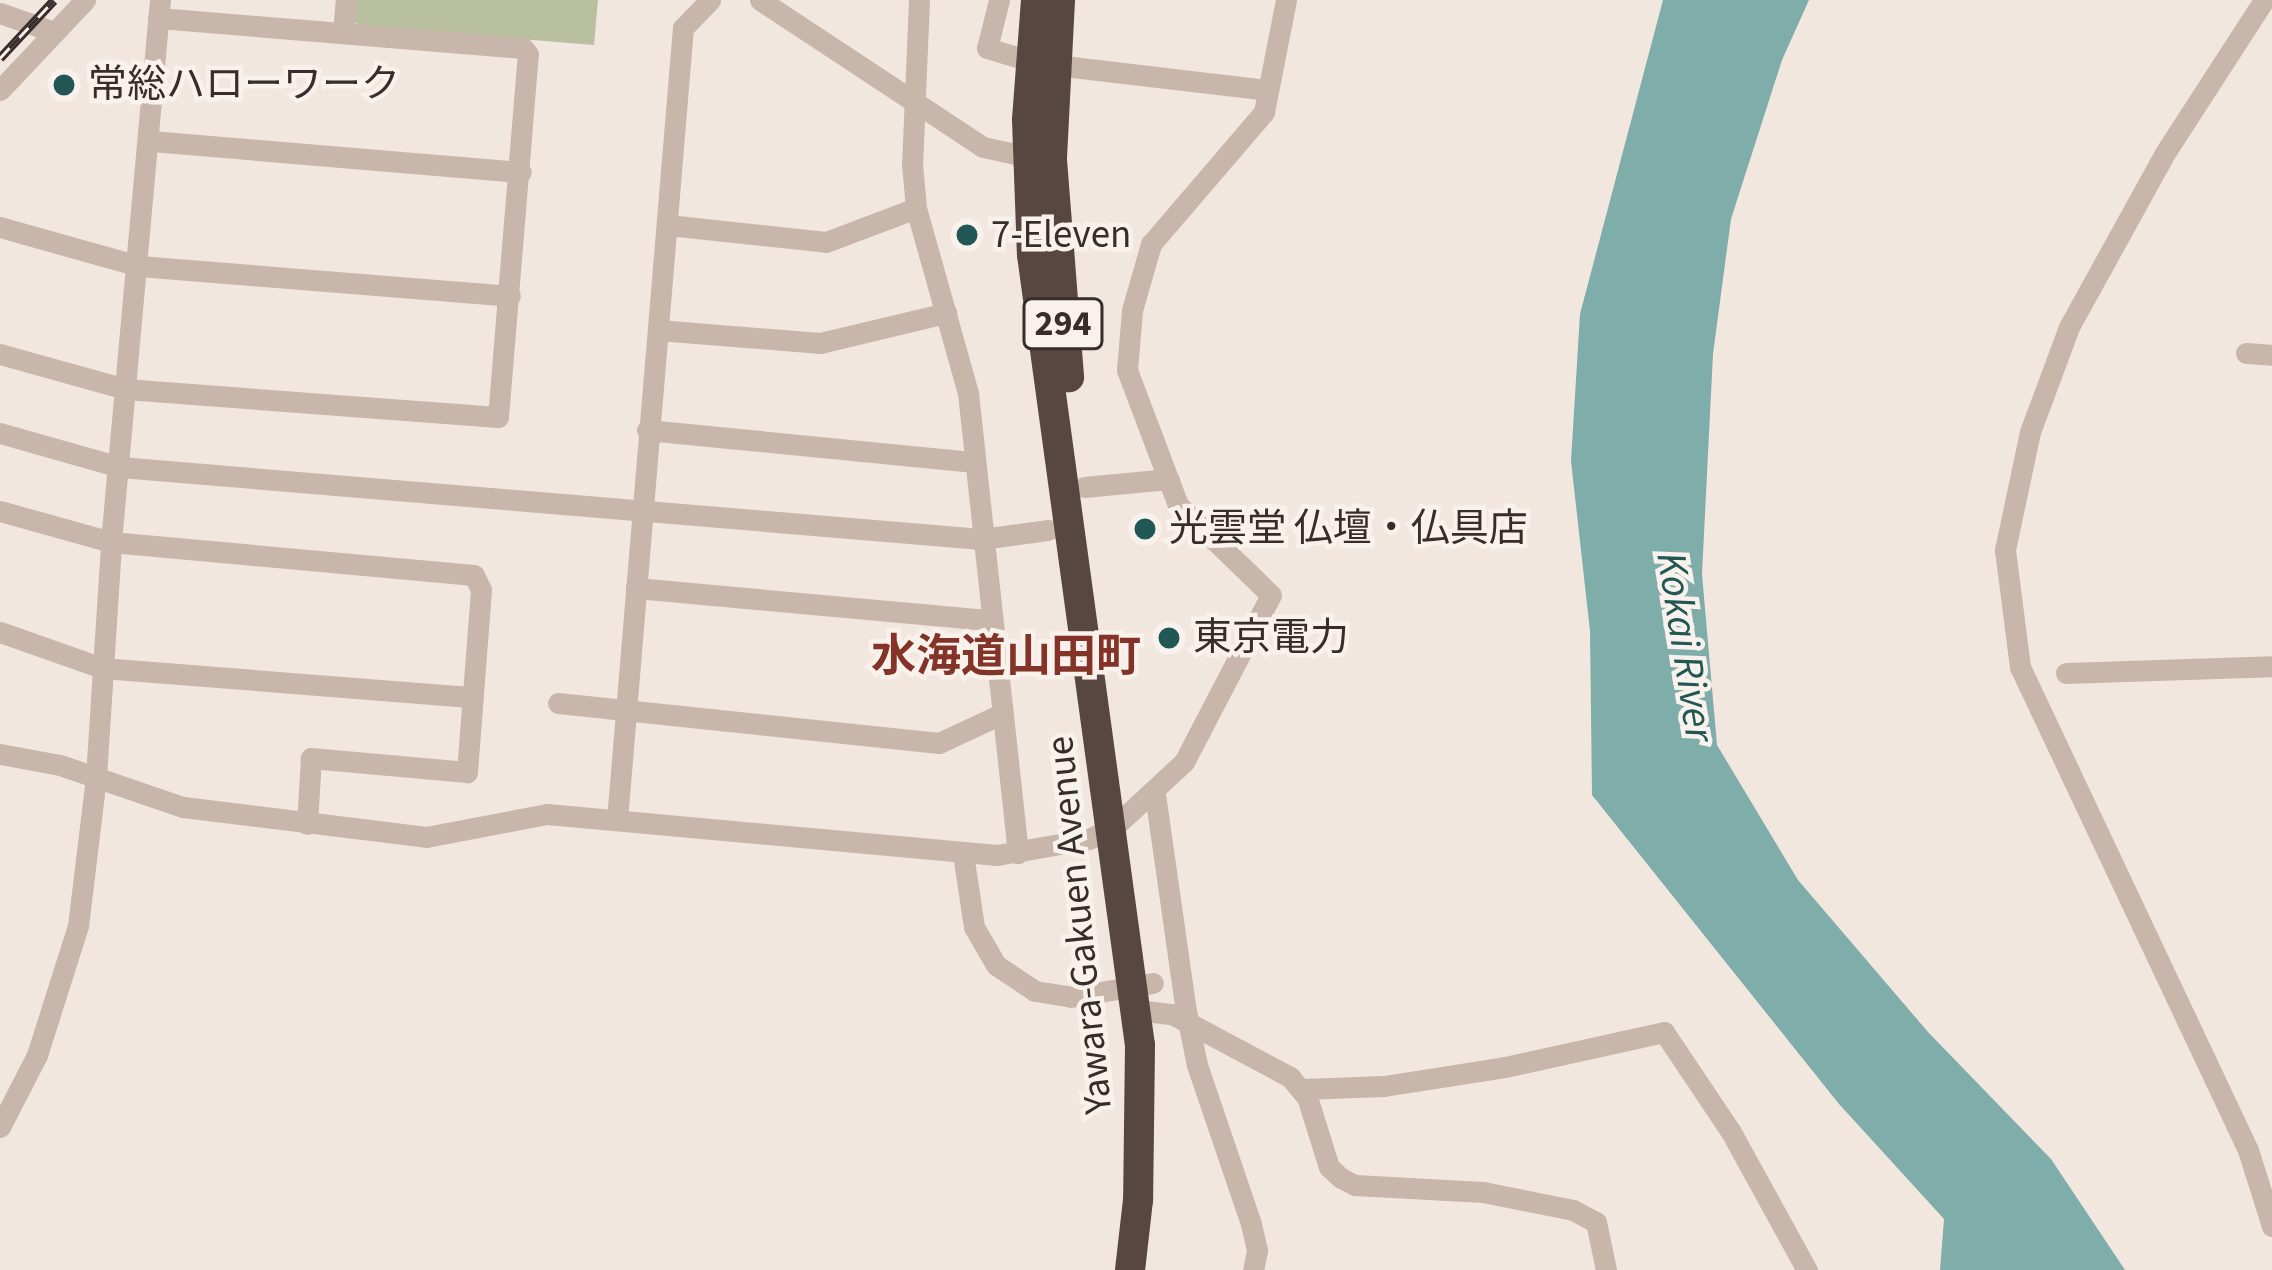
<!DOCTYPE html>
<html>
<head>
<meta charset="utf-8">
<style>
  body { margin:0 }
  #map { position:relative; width:2272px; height:1270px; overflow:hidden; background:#f2e7df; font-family:"Source Sans 3","Noto Sans JP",sans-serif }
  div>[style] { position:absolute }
  .green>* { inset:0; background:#b8c09f }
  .water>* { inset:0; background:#7fadaa }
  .minor>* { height:21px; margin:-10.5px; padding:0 10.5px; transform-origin:10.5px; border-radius:10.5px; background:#c9b6ab }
  .highway>* { height:30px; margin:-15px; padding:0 15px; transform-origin:15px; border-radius:15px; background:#584641 }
  .rail>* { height:9px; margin-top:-4.5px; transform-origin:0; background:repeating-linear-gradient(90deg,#f9f1eb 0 14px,#372d2a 0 28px); box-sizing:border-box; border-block:3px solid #372d2a }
  .dots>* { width:33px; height:33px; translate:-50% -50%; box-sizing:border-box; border:6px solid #f9f1eb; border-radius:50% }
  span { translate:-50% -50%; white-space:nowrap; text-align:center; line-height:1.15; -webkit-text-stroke:9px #f9f1eb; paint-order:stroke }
  .shield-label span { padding:3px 9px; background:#f9f1eb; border:3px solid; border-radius:9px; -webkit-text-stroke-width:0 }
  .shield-label { font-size:36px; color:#372d2a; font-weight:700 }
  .poi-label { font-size:39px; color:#372d2a }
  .left { translate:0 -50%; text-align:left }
  .street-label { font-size:39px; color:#372d2a }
  .water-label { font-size:42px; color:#215755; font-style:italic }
  .quarter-label { font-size:45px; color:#833327; font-weight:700 }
</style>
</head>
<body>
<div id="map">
  <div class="green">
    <i style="clip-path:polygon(353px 0,598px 0,594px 45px,358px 26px,352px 18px)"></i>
  </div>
  <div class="water">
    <i style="clip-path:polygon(1663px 0,1809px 0,1782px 60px,1731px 219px,1713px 354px,1702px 574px,1717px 745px,1798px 880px,1928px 1032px,2051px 1159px,2125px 1270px,1940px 1270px,1944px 1219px,1839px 1104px,1592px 795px,1590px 631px,1571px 461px,1580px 314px)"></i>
  </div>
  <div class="minor">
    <i style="left:760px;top:0;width:267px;rotate:33.4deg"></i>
    <i style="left:983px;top:147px;width:57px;rotate:12.1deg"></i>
    <i style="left:919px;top:0;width:164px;rotate:92.4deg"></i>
    <i style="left:912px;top:164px;width:44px;rotate:84.8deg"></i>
    <i style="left:916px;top:208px;width:192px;rotate:74.3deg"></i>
    <i style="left:968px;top:393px;width:463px;rotate:83.8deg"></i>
    <i style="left:999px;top:0;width:49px;rotate:104deg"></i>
    <i style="left:987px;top:48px;width:45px;rotate:16.8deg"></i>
    <i style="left:2264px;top:0;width:182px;rotate:122.9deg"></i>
    <i style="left:2165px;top:153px;width:199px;rotate:118.9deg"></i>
    <i style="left:2069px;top:327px;width:112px;rotate:110.4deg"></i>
    <i style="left:2030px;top:432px;width:121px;rotate:102deg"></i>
    <i style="left:2005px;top:550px;width:118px;rotate:82.7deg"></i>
    <i style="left:2020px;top:667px;width:534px;rotate:64.73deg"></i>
    <i style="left:2248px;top:1150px;width:80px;rotate:72.5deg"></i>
    <i style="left:0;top:13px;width:57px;rotate:19.4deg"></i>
    <i style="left:343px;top:32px;width:32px;rotate:-85deg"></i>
    <i style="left:1055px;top:65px;width:213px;rotate:6.7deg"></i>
    <i style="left:0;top:90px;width:124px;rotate:-46.6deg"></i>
    <i style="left:151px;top:141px;width:371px;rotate:4.8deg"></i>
    <i style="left:668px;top:225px;width:159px;rotate:6.1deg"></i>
    <i style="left:826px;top:242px;width:96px;rotate:-20.7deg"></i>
    <i style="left:0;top:227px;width:144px;rotate:15.7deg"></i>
    <i style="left:139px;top:266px;width:372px;rotate:4.6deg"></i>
    <i style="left:658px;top:330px;width:163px;rotate:4.6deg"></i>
    <i style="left:820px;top:343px;width:130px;rotate:-13.4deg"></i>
    <i style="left:2246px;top:353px;width:26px;rotate:4deg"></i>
    <i style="left:0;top:354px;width:130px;rotate:15.6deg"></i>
    <i style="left:125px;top:389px;width:374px;rotate:4.3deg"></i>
    <i style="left:498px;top:417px;width:364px;rotate:-85.3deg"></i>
    <i style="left:528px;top:54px;width:8px;rotate:-130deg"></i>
    <i style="left:523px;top:48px;width:366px;rotate:-175.3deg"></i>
    <i style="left:647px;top:430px;width:329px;rotate:5.6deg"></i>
    <i style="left:0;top:433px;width:125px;rotate:15.8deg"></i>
    <i style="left:120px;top:467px;width:864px;rotate:4.78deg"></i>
    <i style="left:981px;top:539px;width:68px;rotate:-7.7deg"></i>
    <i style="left:1084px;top:487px;width:85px;rotate:-5.4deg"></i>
    <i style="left:0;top:511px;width:115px;rotate:15.6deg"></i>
    <i style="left:111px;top:542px;width:364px;rotate:5.2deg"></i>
    <i style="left:474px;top:575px;width:17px;rotate:65deg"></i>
    <i style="left:481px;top:590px;width:183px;rotate:94.4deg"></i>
    <i style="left:467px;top:772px;width:157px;rotate:-174.9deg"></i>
    <i style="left:311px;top:758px;width:66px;rotate:93.5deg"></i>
    <i style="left:636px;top:588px;width:356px;rotate:5.2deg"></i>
    <i style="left:0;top:632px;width:108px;rotate:19.4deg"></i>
    <i style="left:102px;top:668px;width:372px;rotate:4.5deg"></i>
    <i style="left:2066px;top:673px;width:206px;rotate:-1.9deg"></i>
    <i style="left:558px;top:703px;width:383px;rotate:6deg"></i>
    <i style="left:939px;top:743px;width:68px;rotate:-25.1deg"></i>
    <i style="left:0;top:754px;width:61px;rotate:10.4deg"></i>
    <i style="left:60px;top:765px;width:130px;rotate:18.9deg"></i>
    <i style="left:183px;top:807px;width:245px;rotate:7deg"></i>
    <i style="left:426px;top:837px;width:123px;rotate:-10.8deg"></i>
    <i style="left:547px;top:814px;width:452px;rotate:5.2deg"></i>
    <i style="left:997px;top:855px;width:93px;rotate:-9.9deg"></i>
    <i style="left:1089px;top:839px;width:28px;rotate:-26deg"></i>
    <i style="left:1114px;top:827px;width:96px;rotate:-42.9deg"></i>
    <i style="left:1184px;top:762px;width:188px;rotate:-62.5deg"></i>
    <i style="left:1271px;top:595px;width:129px;rotate:-135.9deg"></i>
    <i style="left:1178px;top:505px;width:144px;rotate:-110.7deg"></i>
    <i style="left:1127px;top:370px;width:60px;rotate:-85.2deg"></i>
    <i style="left:1132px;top:310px;width:69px;rotate:-73.9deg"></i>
    <i style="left:1151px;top:244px;width:174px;rotate:-49.4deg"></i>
    <i style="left:1264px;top:112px;width:114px;rotate:-78.9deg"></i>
    <i style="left:1155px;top:794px;width:219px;rotate:81.9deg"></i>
    <i style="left:1186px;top:1011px;width:55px;rotate:78.5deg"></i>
    <i style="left:1197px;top:1065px;width:168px;rotate:71.2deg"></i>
    <i style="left:1251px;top:1224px;width:27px;rotate:77deg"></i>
    <i style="left:1257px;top:1250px;width:20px;rotate:101deg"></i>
    <i style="left:617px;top:820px;width:795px;rotate:-85.24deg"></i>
    <i style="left:683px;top:28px;width:39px;rotate:-46deg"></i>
    <i style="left:963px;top:854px;width:74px;rotate:81.4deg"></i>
    <i style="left:974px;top:927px;width:44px;rotate:59.9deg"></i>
    <i style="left:996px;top:965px;width:47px;rotate:33.7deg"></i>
    <i style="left:1035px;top:991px;width:36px;rotate:9deg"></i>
    <i style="left:1071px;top:997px;width:83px;rotate:-9.7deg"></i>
    <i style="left:1137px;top:1010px;width:35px;rotate:7deg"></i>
    <i style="left:1172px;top:1014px;width:134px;rotate:28.1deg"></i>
    <i style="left:1290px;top:1077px;width:26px;rotate:50deg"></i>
    <i style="left:1307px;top:1097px;width:73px;rotate:72.6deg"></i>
    <i style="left:1329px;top:1167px;width:16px;rotate:43deg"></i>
    <i style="left:1341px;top:1178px;width:16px;rotate:27deg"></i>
    <i style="left:1355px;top:1185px;width:128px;rotate:3.1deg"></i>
    <i style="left:1483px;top:1192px;width:92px;rotate:11.3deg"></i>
    <i style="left:1573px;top:1210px;width:26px;rotate:28deg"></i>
    <i style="left:1596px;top:1222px;width:49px;rotate:78.2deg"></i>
    <i style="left:1302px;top:1089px;width:82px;rotate:-2.1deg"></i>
    <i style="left:1384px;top:1086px;width:122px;rotate:-8.9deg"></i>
    <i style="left:1505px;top:1067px;width:163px;rotate:-12.4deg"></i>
    <i style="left:1664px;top:1032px;width:120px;rotate:56.2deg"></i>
    <i style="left:1731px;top:1132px;width:158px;rotate:61.2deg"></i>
    <i style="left:0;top:1127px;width:81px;rotate:-62.8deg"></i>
    <i style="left:37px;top:1055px;width:135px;rotate:-72.4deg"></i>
    <i style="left:78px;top:926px;width:150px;rotate:-83.1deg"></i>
    <i style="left:96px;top:777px;width:235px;rotate:-86.3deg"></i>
    <i style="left:111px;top:542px;width:544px;rotate:-84.83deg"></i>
  </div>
  <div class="highway">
    <i style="left:1036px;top:0;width:120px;rotate:94.3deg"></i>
    <i style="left:1027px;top:120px;width:135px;rotate:87.9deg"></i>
    <i style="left:1032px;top:255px;width:797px;rotate:82.22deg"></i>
    <i style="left:1140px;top:1045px;width:155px;rotate:90.7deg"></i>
    <i style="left:1138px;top:1200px;width:70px;rotate:96.5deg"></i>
    <i style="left:1060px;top:0;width:160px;rotate:92.9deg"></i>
    <i style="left:1052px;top:160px;width:218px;rotate:85.5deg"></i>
  </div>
  <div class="rail">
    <i style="left:0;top:58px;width:79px;rotate:-47deg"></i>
  </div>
  <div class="dots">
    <i style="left:64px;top:85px;background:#215755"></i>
    <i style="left:967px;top:235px;background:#215755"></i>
    <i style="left:1145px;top:529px;background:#215755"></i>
    <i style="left:1169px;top:638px;background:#215755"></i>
  </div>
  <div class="shield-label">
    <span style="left:1063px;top:324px">294</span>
  </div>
  <div class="poi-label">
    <span class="left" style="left:88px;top:85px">常総ハローワーク</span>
    <span class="left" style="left:991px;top:235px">7-Eleven</span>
    <span class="left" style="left:1169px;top:529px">光雲堂 仏壇・仏具店</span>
    <span class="left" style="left:1193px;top:638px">東京電力</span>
  </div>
  <div class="street-label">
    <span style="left:1080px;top:925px;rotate:-96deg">Yawara-Gakuen Avenue</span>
  </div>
  <div class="water-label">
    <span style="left:1685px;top:647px;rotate:81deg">Kokai River</span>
  </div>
  <div class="quarter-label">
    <span style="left:1006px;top:658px">水海道山田町</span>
  </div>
</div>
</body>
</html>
